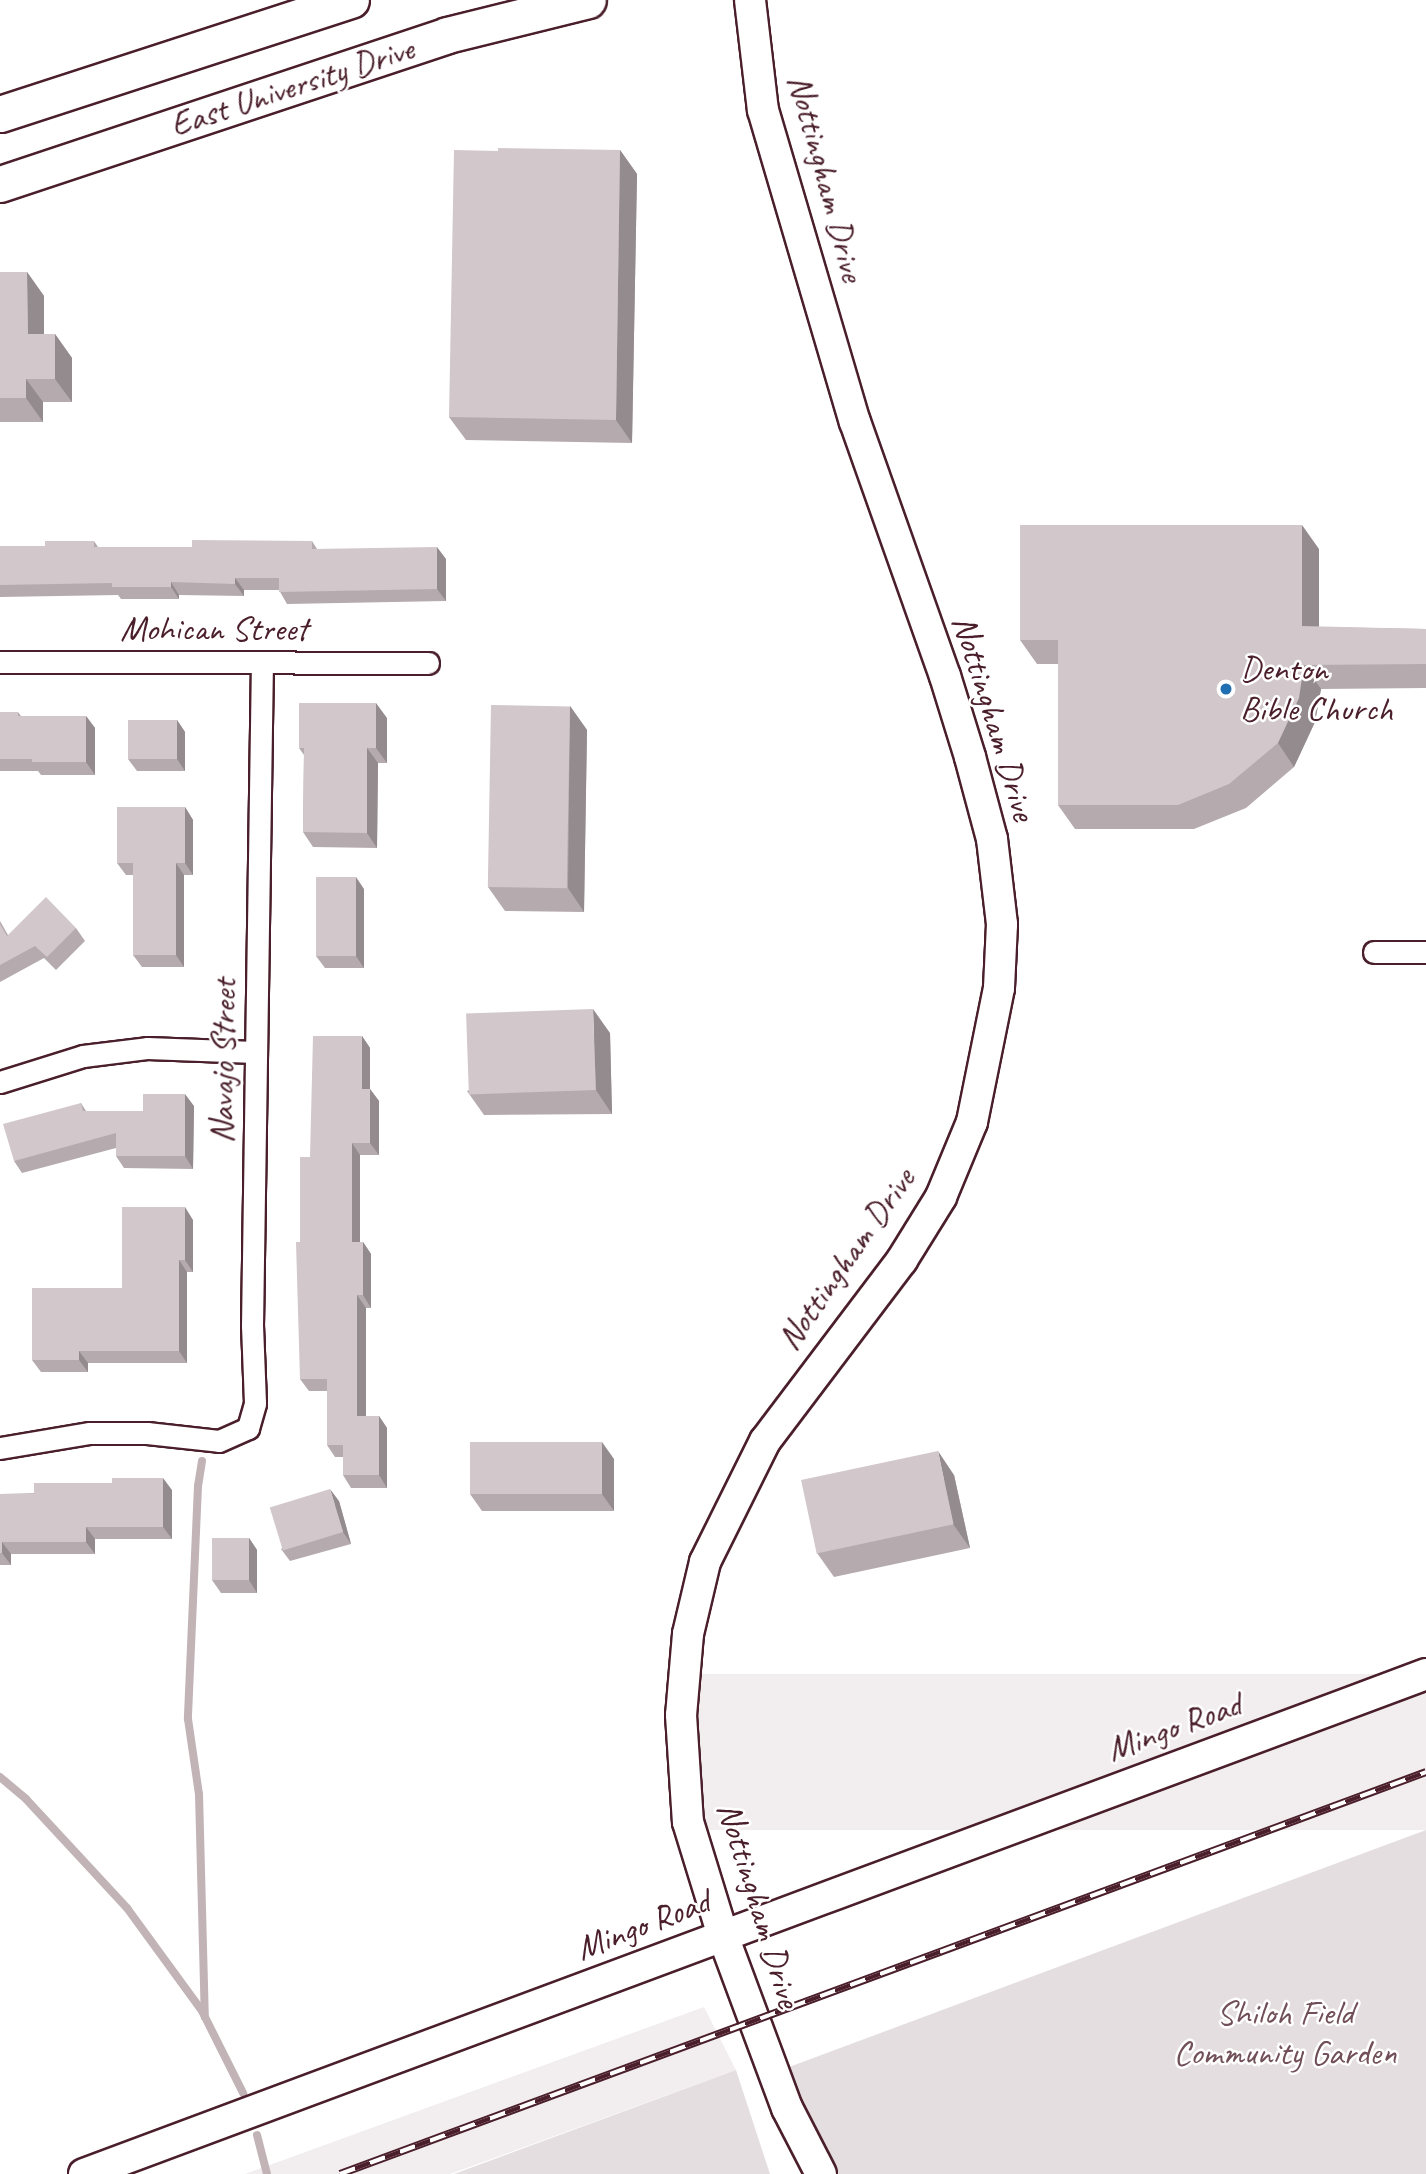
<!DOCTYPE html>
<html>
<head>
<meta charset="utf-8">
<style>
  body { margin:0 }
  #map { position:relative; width:1426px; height:2174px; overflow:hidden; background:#fff; font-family:Caveat,sans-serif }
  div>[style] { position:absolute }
  .built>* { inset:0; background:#f2eeef; transform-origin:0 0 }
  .green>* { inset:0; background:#e5dee0 }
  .stream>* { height:8px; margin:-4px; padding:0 4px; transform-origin:4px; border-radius:4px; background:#c1b3b6 }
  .roads { filter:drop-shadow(2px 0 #4a1f2b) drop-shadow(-2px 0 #4a1f2b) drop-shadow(0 2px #4a1f2b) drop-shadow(0 -2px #4a1f2b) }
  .street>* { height:21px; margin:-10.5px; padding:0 10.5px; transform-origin:10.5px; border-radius:10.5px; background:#fff }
  .secondary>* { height:30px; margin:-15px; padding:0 15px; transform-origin:15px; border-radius:15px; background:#fff }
  .primary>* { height:35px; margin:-17.5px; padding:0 17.5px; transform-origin:17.5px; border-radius:17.5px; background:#fff }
  .rail>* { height:8px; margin-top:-4px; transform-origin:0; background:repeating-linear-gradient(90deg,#fff 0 16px,#4a1f2b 0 32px); box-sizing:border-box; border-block:2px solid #4a1f2b }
  .wall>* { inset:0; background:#b5abaf }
  .shaded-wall>* { inset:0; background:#938b8e }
  .building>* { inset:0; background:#d2c7cb; transform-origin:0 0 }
  .dots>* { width:19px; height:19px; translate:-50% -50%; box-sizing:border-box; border:4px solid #fff; border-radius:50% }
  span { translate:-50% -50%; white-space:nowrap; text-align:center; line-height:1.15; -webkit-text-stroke:5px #fff; paint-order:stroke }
  .street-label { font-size:35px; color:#4a1f2b }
  .poi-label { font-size:35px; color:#4a1f2b }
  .left { translate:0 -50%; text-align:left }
  .park-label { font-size:35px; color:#714f58 }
</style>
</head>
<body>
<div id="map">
  <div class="built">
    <i style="left:1426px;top:1674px;width:156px;height:750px;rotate:90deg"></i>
    <i style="clip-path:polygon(704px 2007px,736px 2070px,450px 2174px,245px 2174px)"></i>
  </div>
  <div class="green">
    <i style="clip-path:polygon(1426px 1830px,1426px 2174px,821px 2174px,773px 2073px)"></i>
    <i style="clip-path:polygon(736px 2070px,770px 2174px,454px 2174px)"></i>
  </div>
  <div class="stream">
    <i style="left:202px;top:1461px;width:25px;rotate:99deg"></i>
    <i style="left:198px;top:1486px;width:233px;rotate:92.5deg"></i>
    <i style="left:188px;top:1719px;width:76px;rotate:81.7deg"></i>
    <i style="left:199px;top:1794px;width:223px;rotate:88.5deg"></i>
    <i style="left:0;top:1777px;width:34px;rotate:40deg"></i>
    <i style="left:26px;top:1799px;width:149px;rotate:47.2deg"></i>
    <i style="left:127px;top:1908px;width:127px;rotate:53.9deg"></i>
    <i style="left:202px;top:2011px;width:92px;rotate:63.4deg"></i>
    <i style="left:257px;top:2135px;width:40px;rotate:75.6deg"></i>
  </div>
  <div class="roads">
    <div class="street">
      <i style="left:0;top:662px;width:428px;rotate:0.1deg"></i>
      <i style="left:1374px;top:952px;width:52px"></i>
      <i style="left:0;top:1082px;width:87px;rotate:-17.4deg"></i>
      <i style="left:83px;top:1056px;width:64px;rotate:-7.1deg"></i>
      <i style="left:147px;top:1048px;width:108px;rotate:2.1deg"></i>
      <i style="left:0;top:1448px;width:91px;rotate:-9.5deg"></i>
      <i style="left:90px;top:1433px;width:57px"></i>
      <i style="left:147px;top:1433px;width:72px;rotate:6.3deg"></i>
      <i style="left:219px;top:1441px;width:32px;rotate:-24deg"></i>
      <i style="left:248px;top:1428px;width:26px;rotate:-74deg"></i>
      <i style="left:255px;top:1403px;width:77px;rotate:-92.2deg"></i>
      <i style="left:252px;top:1326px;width:663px;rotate:-89.14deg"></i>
    </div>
    <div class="secondary">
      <i style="left:750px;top:0;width:111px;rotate:83.3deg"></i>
      <i style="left:763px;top:110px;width:325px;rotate:73.6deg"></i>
      <i style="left:855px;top:422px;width:269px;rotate:70.5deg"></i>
      <i style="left:945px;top:676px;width:85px;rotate:72.8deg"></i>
      <i style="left:970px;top:757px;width:85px;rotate:75deg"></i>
      <i style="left:992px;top:839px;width:86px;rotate:83.3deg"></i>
      <i style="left:1002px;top:924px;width:64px;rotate:92.7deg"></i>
      <i style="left:999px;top:988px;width:137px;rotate:101.4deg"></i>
      <i style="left:972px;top:1122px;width:81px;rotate:112.5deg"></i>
      <i style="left:941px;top:1197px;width:74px;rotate:121.8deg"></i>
      <i style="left:902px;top:1260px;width:227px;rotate:127.1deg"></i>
      <i style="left:765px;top:1441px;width:135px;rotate:116.4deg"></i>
      <i style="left:705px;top:1562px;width:74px;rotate:103.3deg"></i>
      <i style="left:688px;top:1634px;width:81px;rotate:94.9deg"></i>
      <i style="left:681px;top:1715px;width:107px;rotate:86.3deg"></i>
      <i style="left:688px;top:1822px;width:119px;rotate:72.9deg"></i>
      <i style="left:723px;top:1936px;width:184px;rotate:69.6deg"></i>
      <i style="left:787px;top:2108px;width:74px;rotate:62.7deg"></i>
      <i style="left:84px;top:2174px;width:1432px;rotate:-20.43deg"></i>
    </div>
    <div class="primary">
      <i style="left:0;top:114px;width:369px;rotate:-18deg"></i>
      <i style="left:0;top:184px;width:471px;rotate:-18.4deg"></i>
      <i style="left:447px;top:35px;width:145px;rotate:-13.9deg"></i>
    </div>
  </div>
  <div class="rail">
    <i style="left:340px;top:2174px;width:1158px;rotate:-20.31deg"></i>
  </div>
  <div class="wall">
    <i style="clip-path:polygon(620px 150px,637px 174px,632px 443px,466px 440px,449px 417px)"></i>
    <i style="clip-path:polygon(0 272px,27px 272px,44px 296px,44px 334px,55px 334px,72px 358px,72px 402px,43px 402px,43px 422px,0 422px)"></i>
    <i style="clip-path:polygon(94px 541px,98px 547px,192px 547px,312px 541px,317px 549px,446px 559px,446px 601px,287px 604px,279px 590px,244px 590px,244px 596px,179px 595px,179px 599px,121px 599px,118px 595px,0 597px,0 546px,45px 546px)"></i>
    <i style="clip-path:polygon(1319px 549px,1319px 627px,1426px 629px,1426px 688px,1321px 689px,1315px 722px,1294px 767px,1246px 808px,1194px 829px,1075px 829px,1058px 805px,1058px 664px,1037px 664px,1020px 640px)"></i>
    <i style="clip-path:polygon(570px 706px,587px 730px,584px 912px,505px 911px,488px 887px)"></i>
    <i style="clip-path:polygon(0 712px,18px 712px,21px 716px,86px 716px,95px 728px,95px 775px,41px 775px,38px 771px,0 771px)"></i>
    <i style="clip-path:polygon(387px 718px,387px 763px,378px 763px,377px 848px,313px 847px,303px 832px,304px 755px,299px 748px)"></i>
    <i style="clip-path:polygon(177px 720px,185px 732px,185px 771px,137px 771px,128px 759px)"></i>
    <i style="clip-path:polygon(185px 807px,193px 820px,193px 875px,184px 875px,184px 967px,142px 967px,133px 955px,133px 875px,126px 875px,117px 863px)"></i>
    <i style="clip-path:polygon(364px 889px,364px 968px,325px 968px,316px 956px)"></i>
    <i style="clip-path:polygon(0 921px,8px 935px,76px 928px,85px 941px,56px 970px,44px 958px,0 982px)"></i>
    <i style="clip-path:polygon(610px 1033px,612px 1114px,484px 1115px,467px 1091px)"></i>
    <i style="clip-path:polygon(362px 1036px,370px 1048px,370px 1089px,379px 1101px,379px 1155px,360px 1155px,360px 1242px,363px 1242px,371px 1254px,371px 1308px,366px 1308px,366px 1416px,379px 1416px,387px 1428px,387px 1488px,351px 1488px,343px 1475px,343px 1457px,335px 1457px,327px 1445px,327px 1391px,309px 1391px,300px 1379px,300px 1242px,310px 1157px)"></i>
    <i style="clip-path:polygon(81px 1103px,86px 1111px,143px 1111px,194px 1106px,193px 1169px,124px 1168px,116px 1156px,116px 1148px,22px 1173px,14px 1161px)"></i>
    <i style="clip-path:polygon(193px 1220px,193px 1272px,187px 1272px,187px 1363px,88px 1363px,88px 1372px,41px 1372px,32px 1360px,122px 1288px)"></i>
    <i style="clip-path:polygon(614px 1459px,614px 1511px,482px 1511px,470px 1494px)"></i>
    <i style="clip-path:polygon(954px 1475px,970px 1548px,834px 1577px,817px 1553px)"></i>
    <i style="clip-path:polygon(172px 1490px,172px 1539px,95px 1539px,95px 1554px,11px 1554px,11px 1565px,0 1565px,0 1494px)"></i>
    <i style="clip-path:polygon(339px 1501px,351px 1544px,290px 1561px,281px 1549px)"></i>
    <i style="clip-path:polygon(249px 1538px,257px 1550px,257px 1593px,221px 1593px,212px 1580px)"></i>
  </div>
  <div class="shaded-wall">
    <i style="clip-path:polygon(620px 150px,637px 174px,632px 443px,616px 420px)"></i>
    <i style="clip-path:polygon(27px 272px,44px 296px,44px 358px,28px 334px)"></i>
    <i style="clip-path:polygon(55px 334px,72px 358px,72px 402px,55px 379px)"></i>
    <i style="clip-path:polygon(26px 379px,43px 402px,43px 422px,26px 398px)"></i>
    <i style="clip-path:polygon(1302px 525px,1319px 549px,1319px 650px,1302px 626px)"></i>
    <i style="clip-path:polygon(437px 547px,446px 559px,446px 601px,437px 589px)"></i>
    <i style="clip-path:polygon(235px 578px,244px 590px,244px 596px,235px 584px)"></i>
    <i style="clip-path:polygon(171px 582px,179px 595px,179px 599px,171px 587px)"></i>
    <i style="clip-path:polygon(1304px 665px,1321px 689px,1315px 722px,1294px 767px,1278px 743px)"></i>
    <i style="clip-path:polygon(376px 703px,387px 718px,387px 763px,376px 748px)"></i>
    <i style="clip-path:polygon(570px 706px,587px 730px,584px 912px,568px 888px)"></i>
    <i style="clip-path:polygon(86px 716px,95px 728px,95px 775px,86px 762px)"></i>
    <i style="clip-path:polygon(177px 720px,185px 732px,185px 771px,177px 759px)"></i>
    <i style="clip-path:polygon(367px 748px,378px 763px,377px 848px,367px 833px)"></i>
    <i style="clip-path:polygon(185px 807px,193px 820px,193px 875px,185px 863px)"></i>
    <i style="clip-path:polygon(176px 863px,184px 875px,184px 967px,176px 955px)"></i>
    <i style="clip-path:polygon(356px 877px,364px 889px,364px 968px,356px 956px)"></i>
    <i style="clip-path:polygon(593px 1009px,610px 1033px,612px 1114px,596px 1090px)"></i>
    <i style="clip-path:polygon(362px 1036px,370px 1048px,370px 1101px,362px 1089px)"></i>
    <i style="clip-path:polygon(370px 1089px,379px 1101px,379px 1155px,370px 1143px)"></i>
    <i style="clip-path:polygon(185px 1094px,194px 1106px,193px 1169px,185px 1156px)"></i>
    <i style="clip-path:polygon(352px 1143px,360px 1155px,360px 1254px,352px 1242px)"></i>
    <i style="clip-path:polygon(185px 1207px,193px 1220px,193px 1272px,185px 1260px)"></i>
    <i style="clip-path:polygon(363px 1242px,371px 1254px,371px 1308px,363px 1295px)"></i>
    <i style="clip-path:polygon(179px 1260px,187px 1272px,187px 1363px,179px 1351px)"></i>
    <i style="clip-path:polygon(357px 1295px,366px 1308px,366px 1428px,357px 1416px)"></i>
    <i style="clip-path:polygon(79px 1351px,88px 1363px,88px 1372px,79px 1360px)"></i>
    <i style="clip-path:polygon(379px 1416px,387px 1428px,387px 1488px,379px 1475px)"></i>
    <i style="clip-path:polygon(602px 1442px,614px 1459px,614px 1511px,602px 1494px)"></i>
    <i style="clip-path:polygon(938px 1451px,954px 1475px,970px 1548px,953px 1524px)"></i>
    <i style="clip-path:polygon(163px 1478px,172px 1490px,172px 1539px,163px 1527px)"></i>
    <i style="clip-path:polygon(330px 1489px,339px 1501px,351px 1544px,343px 1532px)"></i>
    <i style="clip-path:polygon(86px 1527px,95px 1539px,95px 1554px,86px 1542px)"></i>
    <i style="clip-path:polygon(249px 1538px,257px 1550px,257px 1593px,249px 1580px)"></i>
    <i style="clip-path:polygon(2px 1542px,11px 1554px,11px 1565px,2px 1553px)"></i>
  </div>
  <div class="building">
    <i style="clip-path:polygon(498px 148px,620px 150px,616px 420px,449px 417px,454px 150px,498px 151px)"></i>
    <i style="clip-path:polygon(0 272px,27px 272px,28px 334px,55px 334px,55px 379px,26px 379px,26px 398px,0 398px)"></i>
    <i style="clip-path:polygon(1020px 525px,1302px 525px,1302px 626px,1426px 629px,1426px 664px,1304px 665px,1299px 698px,1278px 743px,1229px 784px,1178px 805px,1058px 805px,1058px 640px,1020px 640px)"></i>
    <i style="clip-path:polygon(192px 540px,312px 541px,312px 549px,437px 547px,437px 589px,279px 592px,279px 578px,235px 578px,235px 584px,171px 582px,171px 587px,112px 587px,112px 583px,0 585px,0 546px,45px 546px,45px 541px,94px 541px,94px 547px,192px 547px)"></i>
    <i style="clip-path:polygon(299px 703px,376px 703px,376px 748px,367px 748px,367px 833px,303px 832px,304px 748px,299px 748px)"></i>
    <i style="left:491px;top:705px;width:79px;height:182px;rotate:1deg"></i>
    <i style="clip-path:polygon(0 712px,18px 712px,18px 716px,86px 716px,86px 762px,32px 762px,32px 759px,0 759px)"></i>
    <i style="left:128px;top:720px;width:49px;height:39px"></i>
    <i style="clip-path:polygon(117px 807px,185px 807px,185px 863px,176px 863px,176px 955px,133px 955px,133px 863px,117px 863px)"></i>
    <i style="left:316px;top:877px;width:40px;height:79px"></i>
    <i style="clip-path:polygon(46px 897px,76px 928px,47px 957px,35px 946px,0 965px,0 924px,7px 936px)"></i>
    <i style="left:593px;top:1009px;width:81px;height:127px;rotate:88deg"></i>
    <i style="clip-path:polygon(313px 1036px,362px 1036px,362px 1089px,370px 1089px,370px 1143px,352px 1143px,352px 1242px,363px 1242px,363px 1295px,357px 1295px,357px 1416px,379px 1416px,379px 1475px,343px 1475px,343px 1445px,327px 1445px,327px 1379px,300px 1379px,296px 1242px,300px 1242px,300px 1157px,310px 1157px)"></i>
    <i style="clip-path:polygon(143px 1094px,185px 1094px,185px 1156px,116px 1156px,116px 1133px,14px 1161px,3px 1124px,81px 1103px,83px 1111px,143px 1111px)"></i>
    <i style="clip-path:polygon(122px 1207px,185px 1207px,185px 1260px,179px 1260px,179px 1351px,79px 1351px,79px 1360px,32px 1360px,32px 1288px,122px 1288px)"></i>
    <i style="left:602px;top:1442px;width:52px;height:132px;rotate:90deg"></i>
    <i style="left:938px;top:1451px;width:75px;height:140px;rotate:78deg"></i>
    <i style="clip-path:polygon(112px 1478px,163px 1478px,163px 1527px,86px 1527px,86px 1542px,2px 1542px,2px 1553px,0 1553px,0 1494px,34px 1494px,34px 1483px,112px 1483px)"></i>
    <i style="left:330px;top:1489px;width:45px;height:63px;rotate:73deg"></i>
    <i style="left:212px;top:1538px;width:37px;height:42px"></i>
  </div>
  <div class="dots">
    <i style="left:1226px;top:689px;background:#1f6fb2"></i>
  </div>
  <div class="street-label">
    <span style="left:292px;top:87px;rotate:-18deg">East University Drive</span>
    <span style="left:826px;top:178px;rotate:75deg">Nottingham Drive</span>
    <span style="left:214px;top:629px">Mohican Street</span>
    <span style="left:994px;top:718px;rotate:73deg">Nottingham Drive</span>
    <span style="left:223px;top:1061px;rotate:-89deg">Navajo Street</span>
    <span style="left:846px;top:1259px;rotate:-55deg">Nottingham Drive</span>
    <span style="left:1174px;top:1727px;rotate:-20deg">Mingo Road</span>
    <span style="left:759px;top:1905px;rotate:73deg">Nottingham Drive</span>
    <span style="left:643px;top:1925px;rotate:-21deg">Mingo Road</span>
  </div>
  <div class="poi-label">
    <span class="left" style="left:1240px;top:689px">Denton<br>Bible Church</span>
  </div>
  <div class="park-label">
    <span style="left:1285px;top:2033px">Shiloh Field<br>Community Garden</span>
  </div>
</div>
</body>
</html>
